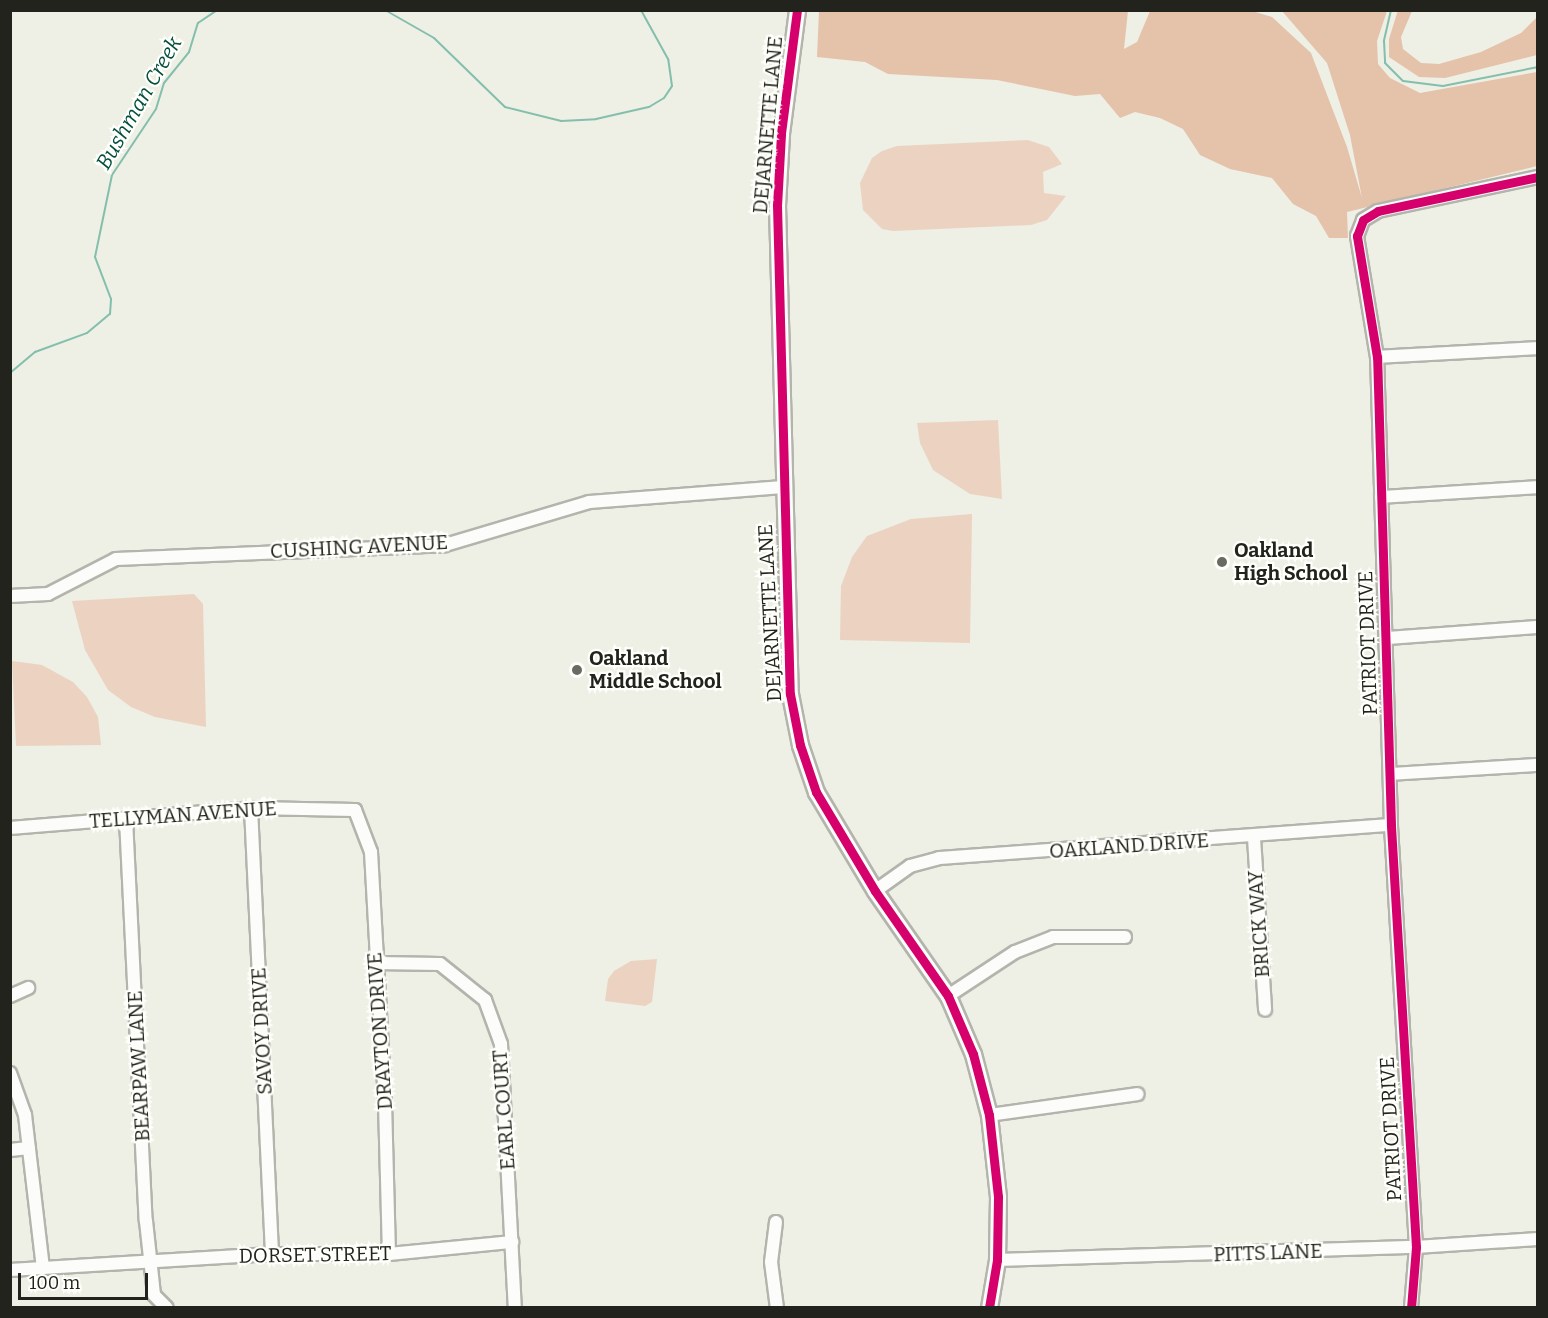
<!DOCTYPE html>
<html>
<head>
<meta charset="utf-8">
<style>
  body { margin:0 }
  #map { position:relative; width:1548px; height:1318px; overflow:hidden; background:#eeefe5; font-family:Bitter,serif }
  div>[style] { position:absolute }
  .green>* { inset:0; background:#ecd3c1 }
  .forest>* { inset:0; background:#e5c2aa }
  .stream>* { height:2px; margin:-1px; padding:0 1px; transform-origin:1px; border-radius:1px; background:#83bfac }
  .roads { filter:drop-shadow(2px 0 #b3b4ac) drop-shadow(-2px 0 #b3b4ac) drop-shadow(0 2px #b3b4ac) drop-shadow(0 -2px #b3b4ac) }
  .minor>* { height:12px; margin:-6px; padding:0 6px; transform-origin:6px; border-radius:6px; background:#fcfdfb }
  .major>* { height:15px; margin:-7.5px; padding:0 7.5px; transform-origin:7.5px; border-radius:7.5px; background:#fcfdfb }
  .cycleway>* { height:9px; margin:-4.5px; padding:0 4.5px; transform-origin:4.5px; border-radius:4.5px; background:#d6006c }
  .dots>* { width:16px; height:16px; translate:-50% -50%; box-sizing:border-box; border:3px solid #fffffb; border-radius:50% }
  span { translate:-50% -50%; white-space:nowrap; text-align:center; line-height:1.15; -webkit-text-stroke:4.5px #fffffb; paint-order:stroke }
  .street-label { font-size:20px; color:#22231c }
  .poi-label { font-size:20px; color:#22231c; font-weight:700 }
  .left { translate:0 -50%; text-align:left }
  .water-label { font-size:21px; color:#024f3f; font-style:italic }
  .frame { position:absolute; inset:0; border:12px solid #22231c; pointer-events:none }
  .scale { position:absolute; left:18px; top:1273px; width:130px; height:27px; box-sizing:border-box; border:3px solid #22231c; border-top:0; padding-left:8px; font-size:18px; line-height:21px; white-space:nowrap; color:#22231c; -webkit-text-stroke:4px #fffffb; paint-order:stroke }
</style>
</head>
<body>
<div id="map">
  <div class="green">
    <i style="clip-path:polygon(1028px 140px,1049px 147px,1062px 164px,1043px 172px,1044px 193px,1066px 196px,1047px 220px,1031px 225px,893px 231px,882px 229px,863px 210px,860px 183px,872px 158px,882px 151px,897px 146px)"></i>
    <i style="clip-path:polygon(998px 420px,1002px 499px,970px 494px,933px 470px,920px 443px,917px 423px)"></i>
    <i style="clip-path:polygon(972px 514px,970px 643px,840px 640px,841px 586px,852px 557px,867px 536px,911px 519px)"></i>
    <i style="clip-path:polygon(194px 594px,203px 604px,206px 727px,155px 717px,131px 707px,108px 690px,85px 650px,72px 601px)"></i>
    <i style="clip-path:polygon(12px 661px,42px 665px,73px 682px,87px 697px,98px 717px,101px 745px,16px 746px)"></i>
    <i style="clip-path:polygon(657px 959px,652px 1002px,645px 1006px,605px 1001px,608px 979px,614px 971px,631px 961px)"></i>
  </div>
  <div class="forest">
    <i style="clip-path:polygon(1398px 10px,1412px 11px,1401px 37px,1403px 49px,1421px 63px,1439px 64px,1481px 52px,1521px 33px,1537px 17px,1537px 55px,1445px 78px,1419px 77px,1389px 57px,1389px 39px)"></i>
    <i style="clip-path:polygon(819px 11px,1128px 11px,1124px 49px,1137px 42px,1150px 11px,1252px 11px,1272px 17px,1311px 53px,1347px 147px,1362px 198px,1350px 135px,1327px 63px,1282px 11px,1387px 11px,1377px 41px,1378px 64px,1390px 78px,1420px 93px,1537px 72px,1537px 166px,1347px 212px,1348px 238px,1329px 238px,1316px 216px,1293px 204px,1272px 178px,1230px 169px,1200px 155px,1183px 129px,1160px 118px,1135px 112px,1120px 118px,1100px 94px,1075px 96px,997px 80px,888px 74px,865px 62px,817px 57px)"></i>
  </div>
  <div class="stream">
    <i style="left:385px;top:10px;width:56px;rotate:29.7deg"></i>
    <i style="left:434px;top:38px;width:99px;rotate:44.2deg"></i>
    <i style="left:505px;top:107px;width:58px;rotate:14deg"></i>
    <i style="left:561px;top:121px;width:35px;rotate:-3deg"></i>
    <i style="left:596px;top:119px;width:54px;rotate:-12.8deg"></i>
    <i style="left:649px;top:107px;width:17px;rotate:-31deg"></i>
    <i style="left:664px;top:98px;width:14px;rotate:-56deg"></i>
    <i style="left:672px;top:86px;width:27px;rotate:-98deg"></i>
    <i style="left:668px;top:59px;width:56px;rotate:-118.9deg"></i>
    <i style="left:1391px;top:10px;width:32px;rotate:103deg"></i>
    <i style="left:1384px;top:41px;width:22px;rotate:87deg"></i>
    <i style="left:1385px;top:63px;width:25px;rotate:45deg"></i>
    <i style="left:1403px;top:81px;width:40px;rotate:7.1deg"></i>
    <i style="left:1443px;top:86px;width:97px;rotate:-11.3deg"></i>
    <i style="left:10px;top:373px;width:33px;rotate:-40deg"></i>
    <i style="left:35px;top:352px;width:55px;rotate:-20.1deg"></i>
    <i style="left:87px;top:333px;width:30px;rotate:-40deg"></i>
    <i style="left:110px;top:314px;width:15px;rotate:-86deg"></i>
    <i style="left:111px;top:299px;width:45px;rotate:-110.9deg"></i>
    <i style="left:95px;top:257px;width:84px;rotate:-78.3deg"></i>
    <i style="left:112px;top:175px;width:79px;rotate:-56.3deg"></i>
    <i style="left:156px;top:109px;width:27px;rotate:-73deg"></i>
    <i style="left:164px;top:83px;width:40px;rotate:-51deg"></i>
    <i style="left:189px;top:52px;width:30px;rotate:-73deg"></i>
    <i style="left:198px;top:23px;width:23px;rotate:-34deg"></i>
  </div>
  <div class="roads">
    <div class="minor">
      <i style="left:1377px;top:357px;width:161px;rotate:-3.2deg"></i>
      <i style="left:1381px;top:497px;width:157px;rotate:-3.6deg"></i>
      <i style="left:10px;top:596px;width:38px;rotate:-3deg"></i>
      <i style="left:48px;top:594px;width:76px;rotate:-27.2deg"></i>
      <i style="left:116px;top:559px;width:329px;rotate:-2.4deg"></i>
      <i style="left:445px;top:545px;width:150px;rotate:-16.6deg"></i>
      <i style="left:589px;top:502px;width:195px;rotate:-4.4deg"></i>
      <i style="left:1387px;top:638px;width:151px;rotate:-4.2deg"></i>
      <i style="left:1390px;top:774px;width:148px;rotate:-3.5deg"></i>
      <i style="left:251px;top:808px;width:446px;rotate:87.3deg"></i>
      <i style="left:126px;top:819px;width:402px;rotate:87.2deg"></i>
      <i style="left:146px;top:1221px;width:74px;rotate:83.8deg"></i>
      <i style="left:154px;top:1295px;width:18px;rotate:45deg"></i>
      <i style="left:10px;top:828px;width:242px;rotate:-4.7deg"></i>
      <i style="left:251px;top:808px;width:104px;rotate:1.1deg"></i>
      <i style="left:355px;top:810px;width:45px;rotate:69.1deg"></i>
      <i style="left:371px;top:852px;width:250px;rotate:86.8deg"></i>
      <i style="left:385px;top:1102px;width:152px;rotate:88.5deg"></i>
      <i style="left:1254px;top:838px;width:172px;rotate:86.3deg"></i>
      <i style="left:875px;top:891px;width:43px;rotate:-35.5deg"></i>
      <i style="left:910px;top:866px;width:30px;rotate:-15deg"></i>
      <i style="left:939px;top:858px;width:453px;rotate:-4.2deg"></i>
      <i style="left:376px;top:963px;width:64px;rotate:0.9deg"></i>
      <i style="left:440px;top:964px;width:58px;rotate:38.7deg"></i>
      <i style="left:485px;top:1000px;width:47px;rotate:70deg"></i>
      <i style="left:501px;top:1044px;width:264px;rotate:87deg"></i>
      <i style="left:10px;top:996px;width:20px;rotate:-24deg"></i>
      <i style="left:948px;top:996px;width:80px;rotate:-33.3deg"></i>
      <i style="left:1015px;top:952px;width:41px;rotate:-21.5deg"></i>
      <i style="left:1053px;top:937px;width:72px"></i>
      <i style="left:10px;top:1073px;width:45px;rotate:70.3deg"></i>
      <i style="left:25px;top:1115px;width:154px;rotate:83.3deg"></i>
      <i style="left:989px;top:1115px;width:150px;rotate:-8deg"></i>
      <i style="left:10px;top:1150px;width:19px;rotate:-6deg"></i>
      <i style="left:776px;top:1222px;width:40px;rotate:97.1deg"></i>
      <i style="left:771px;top:1262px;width:46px;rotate:82.6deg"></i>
      <i style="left:997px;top:1260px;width:419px;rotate:-1.8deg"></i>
      <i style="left:1416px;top:1247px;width:122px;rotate:-3.8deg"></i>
      <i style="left:10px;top:1270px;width:262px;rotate:-3.5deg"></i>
      <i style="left:272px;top:1254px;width:117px"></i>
      <i style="left:389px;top:1254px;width:124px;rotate:-5.6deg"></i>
      <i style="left:1411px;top:1308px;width:61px;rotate:-85.3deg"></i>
      <i style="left:1416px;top:1247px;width:423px;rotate:-93.4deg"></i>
      <i style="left:1391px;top:825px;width:468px;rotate:-91.7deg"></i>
      <i style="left:1377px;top:357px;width:123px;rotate:-99.4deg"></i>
      <i style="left:1357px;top:236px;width:17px;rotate:-69deg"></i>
      <i style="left:1363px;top:220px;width:17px;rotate:-31deg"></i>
      <i style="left:1378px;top:211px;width:164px;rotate:-12deg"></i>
    </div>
    <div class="major">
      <i style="left:797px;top:10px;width:125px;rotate:97.4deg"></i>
      <i style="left:781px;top:134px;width:71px;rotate:93.2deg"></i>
      <i style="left:777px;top:205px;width:489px;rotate:88.5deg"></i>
      <i style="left:790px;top:694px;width:52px;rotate:78.9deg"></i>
      <i style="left:800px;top:745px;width:50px;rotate:71.2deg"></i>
      <i style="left:816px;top:792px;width:115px;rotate:59.2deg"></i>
      <i style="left:875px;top:891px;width:128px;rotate:55.2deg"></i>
      <i style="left:948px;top:996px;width:63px;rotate:66.7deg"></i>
      <i style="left:973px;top:1054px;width:63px;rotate:75.3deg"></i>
      <i style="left:989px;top:1115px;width:82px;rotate:83.7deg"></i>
      <i style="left:998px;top:1197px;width:63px;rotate:90.9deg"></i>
      <i style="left:997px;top:1260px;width:49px;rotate:99.5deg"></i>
    </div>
  </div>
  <div class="cycleway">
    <i style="left:797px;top:10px;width:125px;rotate:97.4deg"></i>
    <i style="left:781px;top:134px;width:71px;rotate:93.2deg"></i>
    <i style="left:777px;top:205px;width:489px;rotate:88.5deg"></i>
    <i style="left:790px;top:694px;width:52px;rotate:78.9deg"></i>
    <i style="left:800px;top:745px;width:50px;rotate:71.2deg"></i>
    <i style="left:816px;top:792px;width:115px;rotate:59.2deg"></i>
    <i style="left:875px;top:891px;width:128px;rotate:55.2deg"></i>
    <i style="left:948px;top:996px;width:63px;rotate:66.7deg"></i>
    <i style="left:973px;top:1054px;width:63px;rotate:75.3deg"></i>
    <i style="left:989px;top:1115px;width:82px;rotate:83.7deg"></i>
    <i style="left:998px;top:1197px;width:63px;rotate:90.9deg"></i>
    <i style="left:997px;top:1260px;width:49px;rotate:99.5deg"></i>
    <i style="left:1411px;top:1308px;width:61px;rotate:-85.3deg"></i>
    <i style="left:1416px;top:1247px;width:423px;rotate:-93.4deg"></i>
    <i style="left:1391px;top:825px;width:468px;rotate:-91.7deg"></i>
    <i style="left:1377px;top:357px;width:123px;rotate:-99.4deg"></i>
    <i style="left:1357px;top:236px;width:17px;rotate:-69deg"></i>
    <i style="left:1363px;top:220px;width:17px;rotate:-31deg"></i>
    <i style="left:1378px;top:211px;width:164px;rotate:-12deg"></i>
  </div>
  <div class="dots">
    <i style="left:1222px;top:562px;background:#696a62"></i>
    <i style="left:577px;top:670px;background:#696a62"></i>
  </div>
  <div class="street-label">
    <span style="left:768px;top:125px;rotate:-85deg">DEJARNETTE LANE</span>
    <span style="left:359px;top:547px;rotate:-3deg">CUSHING AVENUE</span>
    <span style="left:770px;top:613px;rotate:-93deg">DEJARNETTE LANE</span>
    <span style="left:1368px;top:643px;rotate:-92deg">PATRIOT DRIVE</span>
    <span style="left:183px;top:815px;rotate:-4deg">TELLYMAN AVENUE</span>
    <span style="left:1129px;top:846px;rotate:-4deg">OAKLAND DRIVE</span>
    <span style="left:1259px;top:924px;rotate:-94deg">BRICK WAY</span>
    <span style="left:262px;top:1031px;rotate:-93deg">SAVOY DRIVE</span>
    <span style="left:380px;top:1031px;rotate:-94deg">DRAYTON DRIVE</span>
    <span style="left:139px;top:1066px;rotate:-93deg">BEARPAW LANE</span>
    <span style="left:504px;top:1110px;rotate:-94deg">EARL COURT</span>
    <span style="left:1391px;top:1129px;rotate:-93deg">PATRIOT DRIVE</span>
    <span style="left:1268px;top:1253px;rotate:-2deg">PITTS LANE</span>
    <span style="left:315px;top:1255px;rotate:-1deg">DORSET STREET</span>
  </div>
  <div class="poi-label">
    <span class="left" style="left:1234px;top:562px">Oakland<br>High School</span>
    <span class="left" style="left:589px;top:670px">Oakland<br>Middle School</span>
  </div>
  <div class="water-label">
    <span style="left:139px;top:103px;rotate:-60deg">Bushman Creek</span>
  </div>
  <div class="frame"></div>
  <div class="scale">100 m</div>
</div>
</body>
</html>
